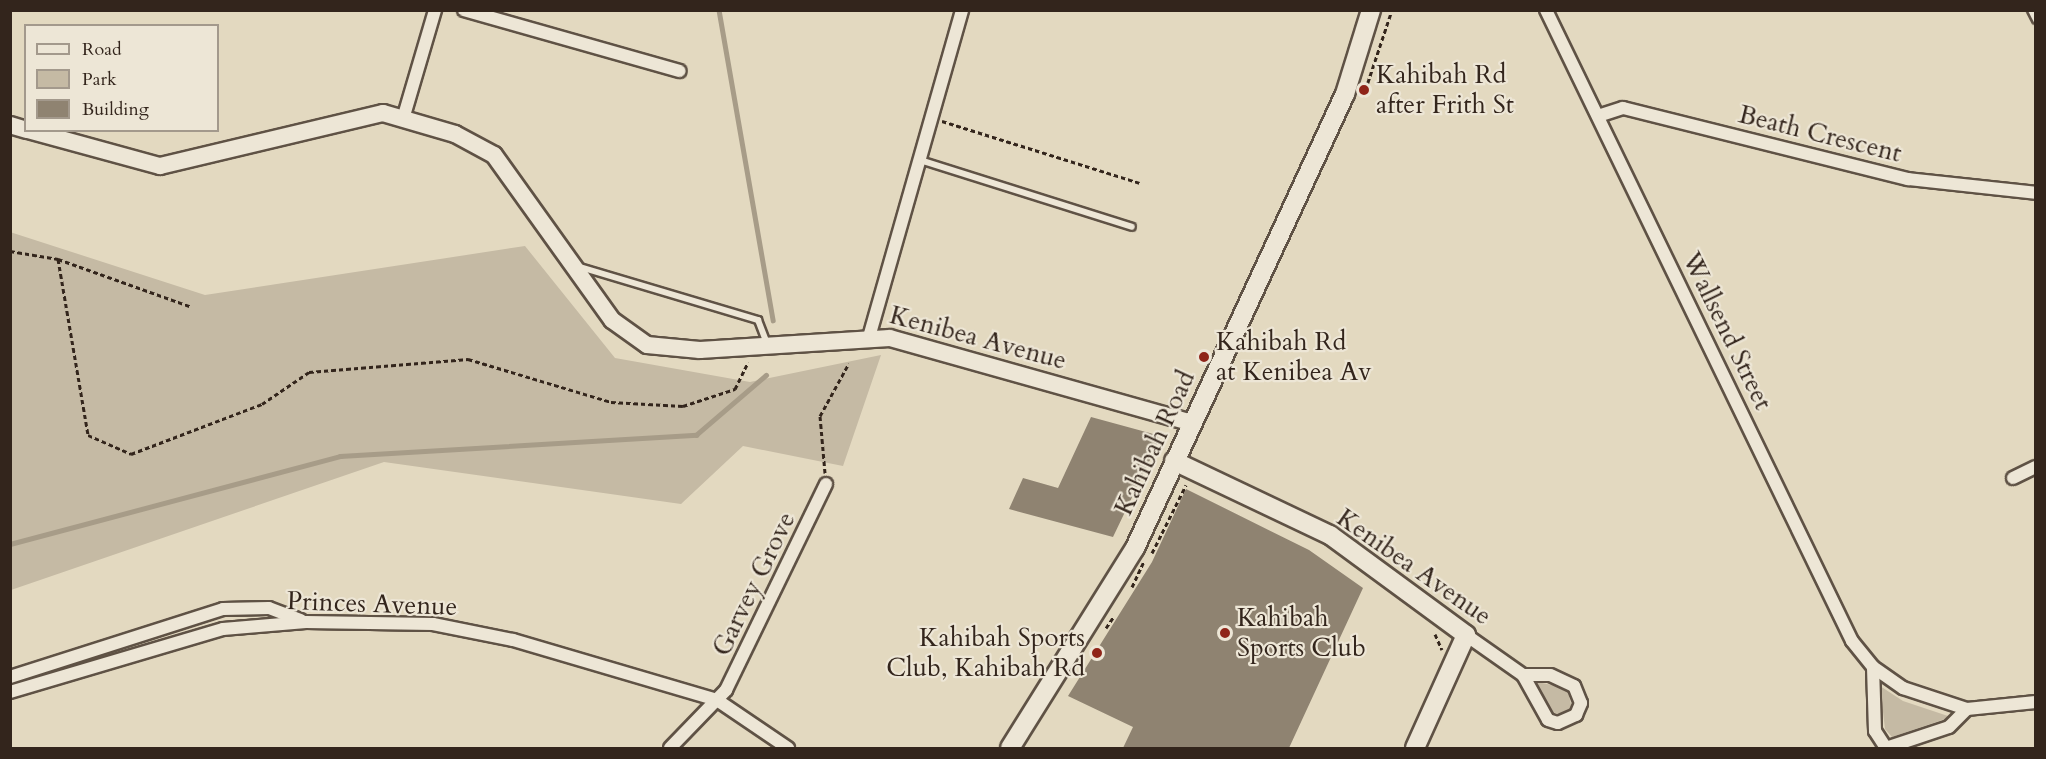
<!DOCTYPE html>
<html>
<head>
<meta charset="utf-8">
<style>
  body { margin:0 }
  #map { position:relative; width:2046px; height:759px; overflow:hidden; background:#e3d9c0; font-family:Cardo,serif }
  div>[style] { position:absolute }
  .green>* { inset:0; background:#c5baa4 }
  .stream>* { height:4.5px; margin:-2.25px; padding:0 2.25px; transform-origin:2.25px; border-radius:2.25px; background:#a79c88 }
  .building>* { inset:0; background:#8f8371 }
  .path>* { height:3px; margin-top:-1.5px; transform-origin:0; background:repeating-linear-gradient(90deg,#33251c 0 4.5px,transparent 0 7.5px) }
  .roads { filter:drop-shadow(2px 0 #5f5245) drop-shadow(-2px 0 #5f5245) drop-shadow(0 2px #5f5245) drop-shadow(0 -2px #5f5245) }
  .service>* { height:6px; margin:-3px; padding:0 3px; transform-origin:3px; border-radius:3px; background:#ede6d6 }
  .minor>* { height:12px; margin:-6px; padding:0 6px; transform-origin:6px; border-radius:6px; background:#ede6d6 }
  .tertiary>* { height:16px; margin:-8px; padding:0 8px; transform-origin:8px; border-radius:8px; background:#ede6d6 }
  .secondary>* { height:18px; margin:-9px; padding:0 9px; transform-origin:9px; border-radius:9px; background:#ede6d6 }
  .dots>* { width:16px; height:16px; translate:-50% -50%; box-sizing:border-box; border:3px solid #ede6d6; border-radius:50% }
  span { translate:-50% -50%; white-space:nowrap; text-align:center; line-height:1.15; -webkit-text-stroke:4.5px #ede6d6; paint-order:stroke }
  .poi-label { font-size:26px; color:#33251c }
  .left { translate:0 -50%; text-align:left }
  .right { translate:-100% -50%; text-align:right }
  .street-label { font-size:26px; color:#33251c }
  .frame { position:absolute; inset:0; border:12px solid #33251c; pointer-events:none }
  .legend { position:absolute; left:24px; top:24px; width:195px; height:108px; box-sizing:border-box; background:#ede6d6; border:2px solid #a3998c; margin:0; padding:8px 10px; list-style:none; font-size:18px; color:#33251c }
  .legend li { display:flex; align-items:center; gap:12px; height:30px }
  .legend b { width:30px; border:2px solid #a3998c }
</style>
</head>
<body>
<div id="map">
  <div class="green">
    <i style="clip-path:polygon(10px 232px,205px 295px,525px 246px,615px 358px,750px 382px,881px 355px,843px 466px,743px 446px,681px 504px,384px 462px,11px 590px)"></i>
    <i style="clip-path:polygon(1532px 681px,1567px 688px,1572px 708px,1562px 714px,1548px 712px)"></i>
    <i style="clip-path:polygon(1880px 686px,1903px 701px,1951px 717px,1892px 737px,1885px 729px)"></i>
  </div>
  <div class="stream">
    <i style="left:719px;top:10px;width:315px;rotate:80.1deg"></i>
    <i style="left:10px;top:544px;width:342px;rotate:-14.9deg"></i>
    <i style="left:340px;top:456px;width:357px;rotate:-3.4deg"></i>
    <i style="left:696px;top:435px;width:92px;rotate:-40.6deg"></i>
  </div>
  <div class="building">
    <i style="clip-path:polygon(1091px 417px,1157px 435px,1159px 441px,1113px 537px,1009px 509px,1023px 478px,1058px 488px)"></i>
    <i style="clip-path:polygon(1186px 489px,1309px 550px,1363px 588px,1289px 748px,1123px 748px,1133px 727px,1068px 696px,1152px 562px)"></i>
  </div>
  <div class="path">
    <i style="left:1363px;top:97px;width:92px;rotate:-71.6deg"></i>
    <i style="left:942px;top:121px;width:207px;rotate:17.4deg"></i>
    <i style="left:10px;top:251px;width:49px;rotate:9.5deg"></i>
    <i style="left:58px;top:259px;width:142px;rotate:19.7deg"></i>
    <i style="left:58px;top:259px;width:179px;rotate:80.3deg"></i>
    <i style="left:88px;top:435px;width:47px;rotate:23.8deg"></i>
    <i style="left:131px;top:454px;width:140px;rotate:-20.9deg"></i>
    <i style="left:262px;top:404px;width:57px;rotate:-34.2deg"></i>
    <i style="left:309px;top:372px;width:160px;rotate:-4.7deg"></i>
    <i style="left:468px;top:359px;width:149px;rotate:16.7deg"></i>
    <i style="left:611px;top:402px;width:72px;rotate:3.2deg"></i>
    <i style="left:683px;top:406px;width:55px;rotate:-18.1deg"></i>
    <i style="left:735px;top:389px;width:30px;rotate:-64deg"></i>
    <i style="left:825px;top:473px;width:57px;rotate:-95deg"></i>
    <i style="left:820px;top:416px;width:60px;rotate:-61.3deg"></i>
    <i style="left:1152px;top:553px;width:76px;rotate:-63.4deg"></i>
    <i style="left:1132px;top:587px;width:29px;rotate:-65deg"></i>
    <i style="left:1106px;top:628px;width:14px;rotate:-56deg"></i>
    <i style="left:1435px;top:634px;width:17px;rotate:66deg"></i>
  </div>
  <div class="roads">
    <div class="service">
      <i style="left:2031px;top:10px;width:11px;rotate:63deg"></i>
      <i style="left:920px;top:160px;width:222px;rotate:17.5deg"></i>
      <i style="left:580px;top:267px;width:186px;rotate:16.6deg"></i>
      <i style="left:758px;top:320px;width:25px;rotate:69deg"></i>
    </div>
    <div class="minor">
      <i style="left:464px;top:10px;width:224px;rotate:15.8deg"></i>
      <i style="left:1546px;top:10px;width:701px;rotate:64.13deg"></i>
      <i style="left:1852px;top:641px;width:33px;rotate:51deg"></i>
      <i style="left:1873px;top:667px;width:37px;rotate:35deg"></i>
      <i style="left:1903px;top:688px;width:67px;rotate:18.2deg"></i>
      <i style="left:1598px;top:116px;width:26px;rotate:-18deg"></i>
      <i style="left:1623px;top:108px;width:294px;rotate:14deg"></i>
      <i style="left:1908px;top:179px;width:129px;rotate:6.2deg"></i>
      <i style="left:403px;top:119px;width:114px;rotate:-73.6deg"></i>
      <i style="left:869px;top:337px;width:340px;rotate:-74.1deg"></i>
      <i style="left:2013px;top:478px;width:25px;rotate:-26deg"></i>
      <i style="left:1466px;top:635px;width:70px;rotate:35.1deg"></i>
      <i style="left:1523px;top:675px;width:51px;rotate:60.9deg"></i>
      <i style="left:1548px;top:720px;width:10px;rotate:17deg"></i>
      <i style="left:1558px;top:723px;width:20px;rotate:-24deg"></i>
      <i style="left:1576px;top:715px;width:13px;rotate:-67deg"></i>
      <i style="left:1581px;top:703px;width:18px;rotate:-112deg"></i>
      <i style="left:1574px;top:686px;width:26px;rotate:-155deg"></i>
      <i style="left:1550px;top:675px;width:27px;rotate:180deg"></i>
      <i style="left:1873px;top:667px;width:64px;rotate:88.2deg"></i>
      <i style="left:1875px;top:731px;width:20px;rotate:57deg"></i>
      <i style="left:1886px;top:748px;width:66px;rotate:-18.4deg"></i>
      <i style="left:1949px;top:727px;width:25px;rotate:-45deg"></i>
      <i style="left:1967px;top:709px;width:69px;rotate:-5.8deg"></i>
      <i style="left:10px;top:677px;width:224px;rotate:-17.7deg"></i>
      <i style="left:223px;top:609px;width:46px;rotate:-1.2deg"></i>
      <i style="left:269px;top:608px;width:34px;rotate:21deg"></i>
      <i style="left:10px;top:692px;width:222px;rotate:-16.5deg"></i>
      <i style="left:223px;top:629px;width:83px;rotate:-4.8deg"></i>
      <i style="left:306px;top:622px;width:127px;rotate:0.9deg"></i>
      <i style="left:433px;top:624px;width:82px;rotate:11.3deg"></i>
      <i style="left:513px;top:640px;width:213px;rotate:16.4deg"></i>
      <i style="left:717px;top:700px;width:86px;rotate:34.1deg"></i>
      <i style="left:670px;top:748px;width:81px;rotate:-46deg"></i>
      <i style="left:726px;top:690px;width:229px;rotate:-64.1deg"></i>
    </div>
    <div class="tertiary">
      <i style="left:10px;top:125px;width:17px;rotate:17deg"></i>
      <i style="left:28px;top:130px;width:137px;rotate:15.3deg"></i>
      <i style="left:160px;top:166px;width:229px;rotate:-13.4deg"></i>
      <i style="left:383px;top:113px;width:75px;rotate:16.3deg"></i>
      <i style="left:455px;top:134px;width:44px;rotate:28.3deg"></i>
      <i style="left:494px;top:155px;width:203px;rotate:54.4deg"></i>
      <i style="left:612px;top:320px;width:43px;rotate:35.5deg"></i>
      <i style="left:647px;top:345px;width:53px;rotate:5.4deg"></i>
      <i style="left:700px;top:350px;width:190px;rotate:-3.6deg"></i>
      <i style="left:890px;top:338px;width:314px;rotate:15.7deg"></i>
    </div>
    <div class="secondary">
      <i style="left:1174px;top:461px;width:173px;rotate:25.4deg"></i>
      <i style="left:1330px;top:535px;width:169px;rotate:36.3deg"></i>
      <i style="left:1466px;top:635px;width:124px;rotate:114.3deg"></i>
      <i style="left:1010px;top:748px;width:236px;rotate:-58deg"></i>
      <i style="left:1135px;top:548px;width:500px;rotate:-65.18deg"></i>
      <i style="left:1345px;top:94px;width:88px;rotate:-72.8deg"></i>
    </div>
  </div>
  <div class="dots">
    <i style="left:1364px;top:90px;background:#8f2418"></i>
    <i style="left:1204px;top:357px;background:#8f2418"></i>
    <i style="left:1225px;top:633px;background:#8f2418"></i>
    <i style="left:1097px;top:653px;background:#8f2418"></i>
  </div>
  <div class="poi-label">
    <span class="left" style="left:1376px;top:90px">Kahibah Rd<br>after Frith St</span>
    <span class="left" style="left:1216px;top:357px">Kahibah Rd<br>at Kenibea Av</span>
    <span class="left" style="left:1237px;top:633px">Kahibah<br>Sports Club</span>
    <span class="right" style="left:1085px;top:653px">Kahibah Sports<br>Club, Kahibah Rd</span>
  </div>
  <div class="street-label">
    <span style="left:1820px;top:134px;rotate:14deg">Beath Crescent</span>
    <span style="left:1727px;top:331px;rotate:64deg">Wallsend Street</span>
    <span style="left:978px;top:338px;rotate:15deg">Kenibea Avenue</span>
    <span style="left:1155px;top:443px;rotate:-65deg">Kahibah Road</span>
    <span style="left:1414px;top:567px;rotate:35deg">Kenibea Avenue</span>
    <span style="left:754px;top:584px;rotate:-64deg">Garvey Grove</span>
    <span style="left:372px;top:604px;rotate:2deg">Princes Avenue</span>
  </div>
  <div class="frame"></div>
  <ul class="legend">
  <li><b style="height:8px;background:#ede6d6"></b>Road</li>
  <li><b style="height:16px;background:#c5baa4"></b>Park</li>
  <li><b style="height:16px;background:#8f8371"></b>Building</li>
  </ul>
</div>
</body>
</html>
